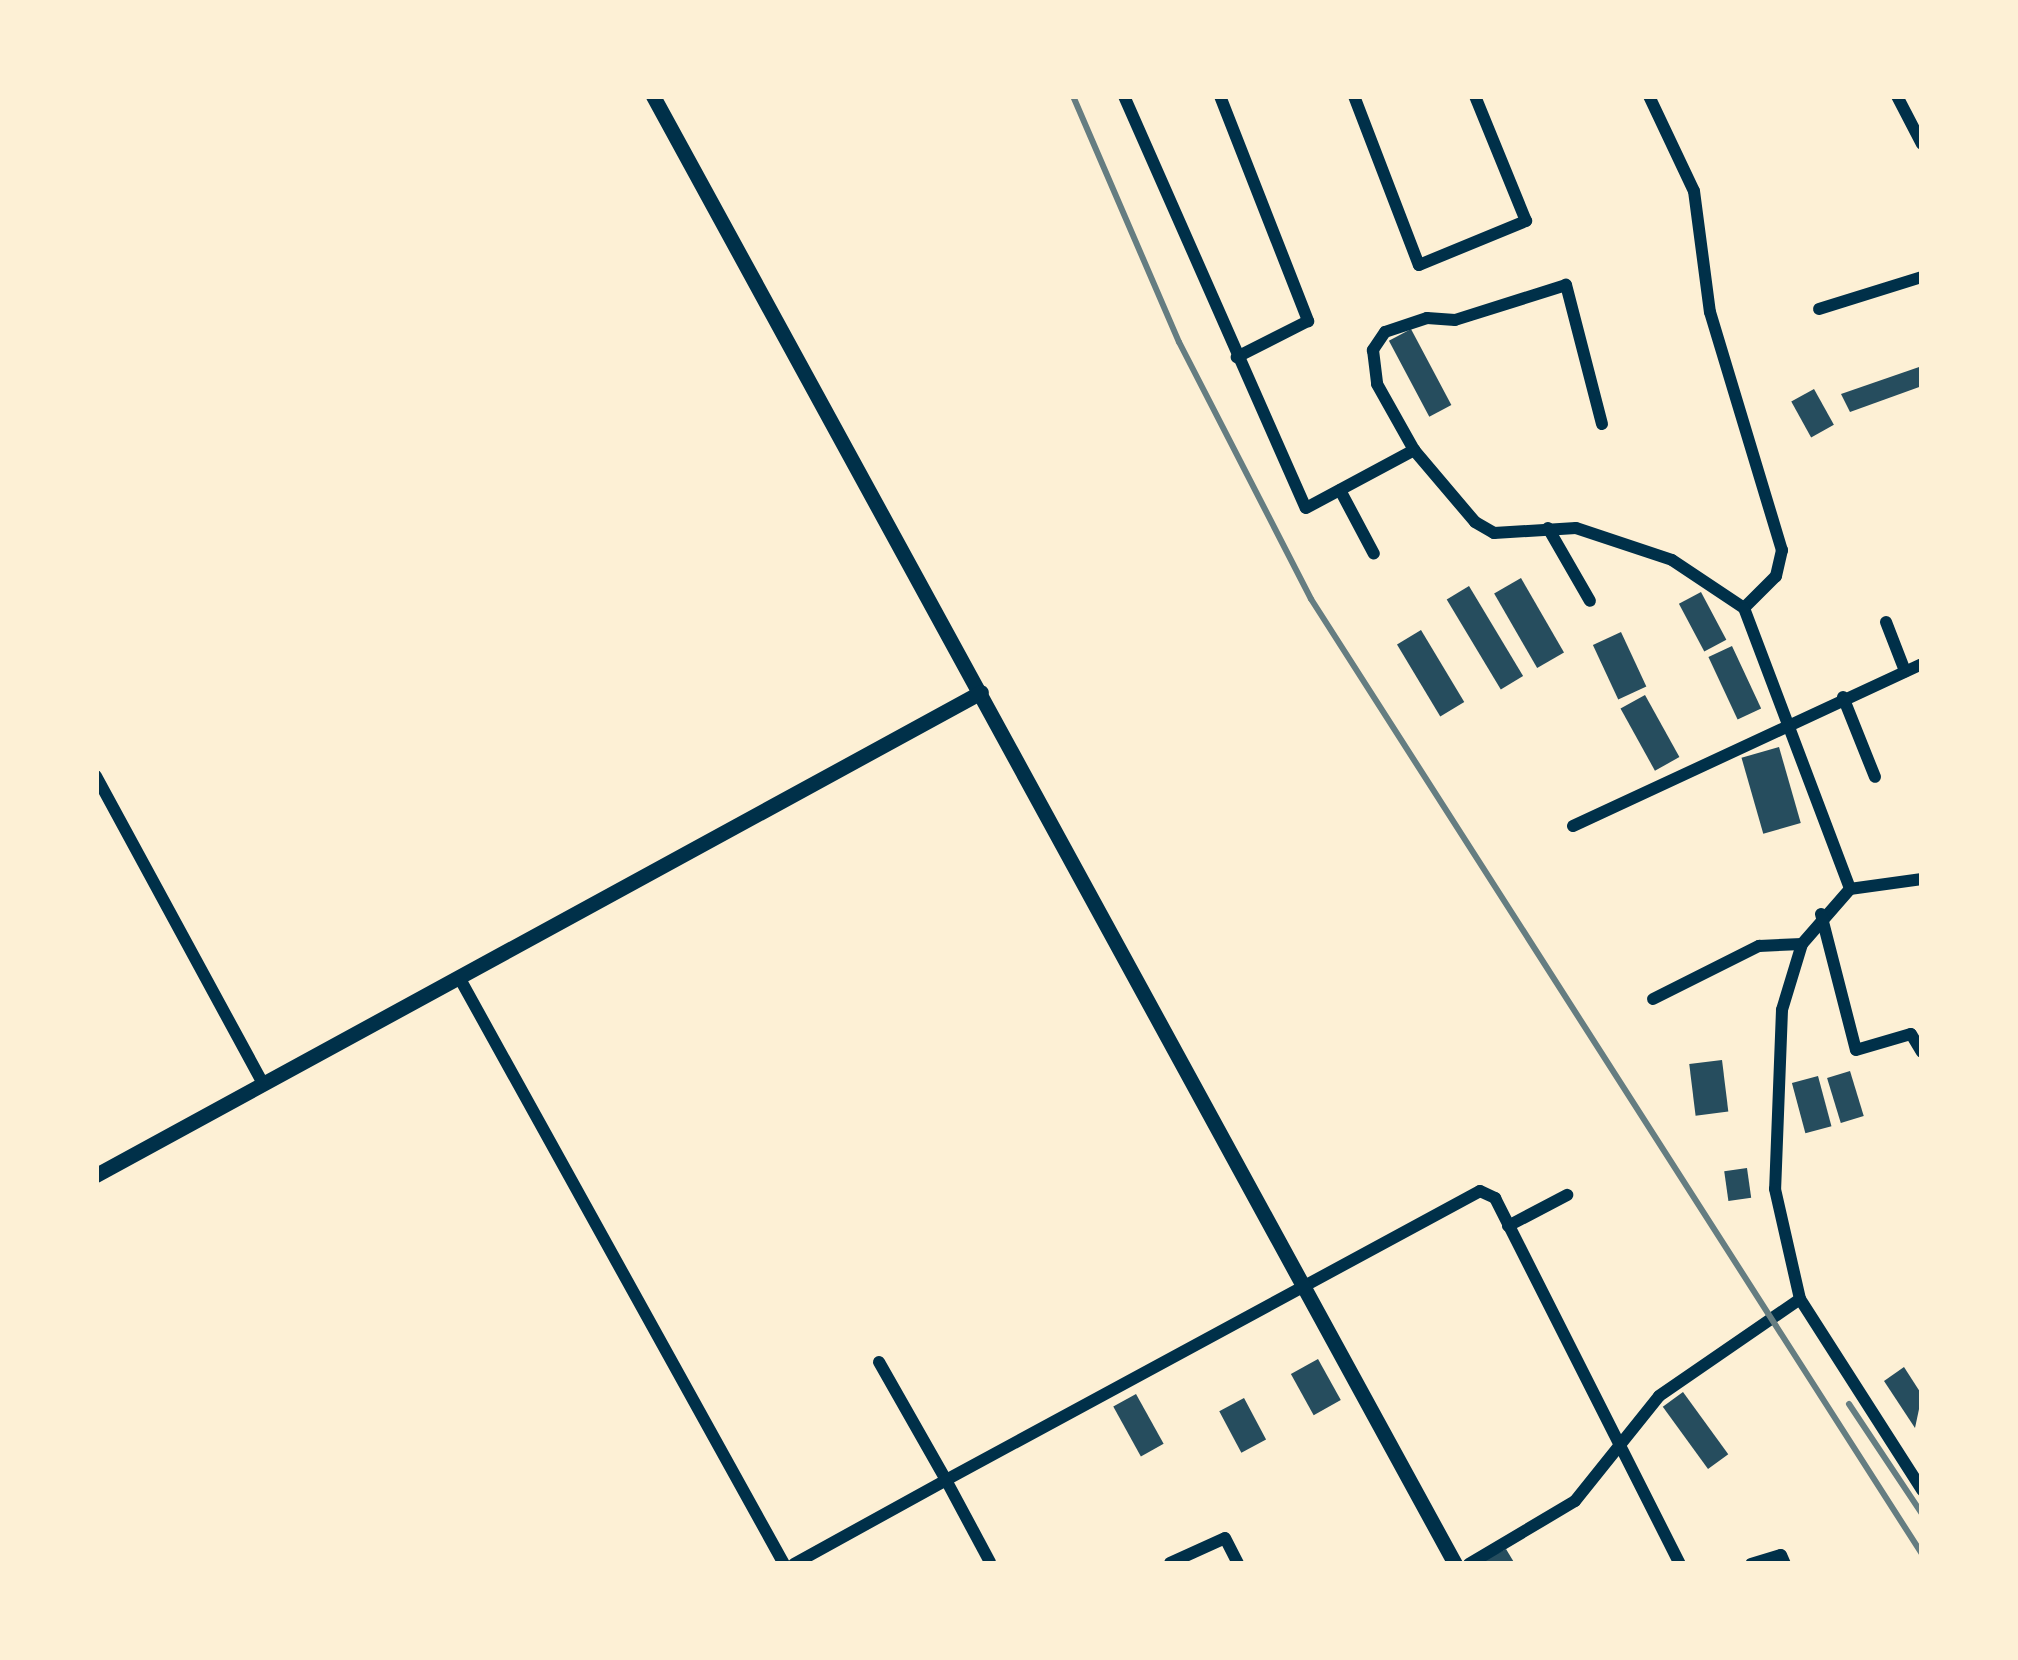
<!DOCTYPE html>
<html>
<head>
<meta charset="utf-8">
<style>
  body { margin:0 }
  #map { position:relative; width:2018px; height:1660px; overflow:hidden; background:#fdf0d5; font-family:Lato,sans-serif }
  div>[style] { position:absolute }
  .building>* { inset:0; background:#264d5e; transform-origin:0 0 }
  .minor>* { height:12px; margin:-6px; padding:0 6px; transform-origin:6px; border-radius:6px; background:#003049 }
  .tertiary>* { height:15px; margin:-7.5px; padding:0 7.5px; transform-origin:7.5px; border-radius:7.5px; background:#003049 }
  .rail>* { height:6px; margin:-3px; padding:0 3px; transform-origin:3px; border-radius:3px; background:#657d81 }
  span { translate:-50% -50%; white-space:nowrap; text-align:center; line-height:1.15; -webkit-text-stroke:9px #fdf0d5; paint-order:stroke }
  .frame { position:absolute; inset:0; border:99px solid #fdf0d5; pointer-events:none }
</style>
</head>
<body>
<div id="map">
  <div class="building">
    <i style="left:1411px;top:329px;width:86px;height:25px;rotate:62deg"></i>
    <i style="clip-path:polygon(1922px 366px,1922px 386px,1850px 412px,1841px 394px)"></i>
    <i style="left:1814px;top:389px;width:41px;height:26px;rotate:61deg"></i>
    <i style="left:1521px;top:578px;width:86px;height:31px;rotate:60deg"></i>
    <i style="left:1469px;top:586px;width:105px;height:26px;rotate:59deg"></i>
    <i style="left:1701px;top:592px;width:54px;height:25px;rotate:62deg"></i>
    <i style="left:1421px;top:630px;width:84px;height:28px;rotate:59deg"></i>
    <i style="left:1621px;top:632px;width:60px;height:31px;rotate:65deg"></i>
    <i style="left:1732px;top:646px;width:69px;height:26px;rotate:65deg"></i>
    <i style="left:1645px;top:695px;width:71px;height:28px;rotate:61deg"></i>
    <i style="left:1779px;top:747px;width:79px;height:39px;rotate:74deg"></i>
    <i style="left:1722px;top:1060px;width:52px;height:33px;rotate:83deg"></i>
    <i style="left:1850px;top:1071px;width:47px;height:24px;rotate:73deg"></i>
    <i style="left:1818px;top:1076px;width:52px;height:27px;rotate:75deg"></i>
    <i style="left:1747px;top:1168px;width:30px;height:23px;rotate:82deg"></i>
    <i style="left:1318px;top:1359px;width:47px;height:31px;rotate:61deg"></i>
    <i style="clip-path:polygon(1904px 1367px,1922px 1395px,1915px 1428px,1884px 1381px)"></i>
    <i style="left:1683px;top:1392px;width:77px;height:25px;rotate:54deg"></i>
    <i style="left:1136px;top:1394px;width:57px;height:26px;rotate:61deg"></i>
    <i style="left:1244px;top:1398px;width:47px;height:28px;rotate:62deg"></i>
    <i style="clip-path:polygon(1506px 1549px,1515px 1564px,1486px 1564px,1484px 1560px)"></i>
  </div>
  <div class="minor">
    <i style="left:1124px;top:96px;width:450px;rotate:66.2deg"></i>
    <i style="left:1306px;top:508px;width:123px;rotate:-28.2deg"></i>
    <i style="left:1220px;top:96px;width:242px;rotate:68.6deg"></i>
    <i style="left:1308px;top:321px;width:80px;rotate:153.1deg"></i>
    <i style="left:1354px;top:96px;width:181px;rotate:69deg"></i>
    <i style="left:1419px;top:265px;width:116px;rotate:-22.4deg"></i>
    <i style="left:1526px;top:221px;width:135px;rotate:-112.2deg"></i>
    <i style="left:1649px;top:96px;width:105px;rotate:64.7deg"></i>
    <i style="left:1694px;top:191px;width:122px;rotate:82.5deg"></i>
    <i style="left:1710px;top:312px;width:249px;rotate:73.2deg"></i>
    <i style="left:1782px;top:550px;width:27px;rotate:103deg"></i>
    <i style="left:1776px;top:576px;width:45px;rotate:135deg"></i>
    <i style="left:1897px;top:96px;width:54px;rotate:62.5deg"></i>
    <i style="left:1819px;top:309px;width:108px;rotate:-17.3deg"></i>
    <i style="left:1602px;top:424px;width:144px;rotate:-104.5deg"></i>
    <i style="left:1566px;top:285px;width:116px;rotate:162.5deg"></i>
    <i style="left:1455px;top:320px;width:28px;rotate:-176deg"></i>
    <i style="left:1427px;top:318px;width:44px;rotate:161.6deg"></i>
    <i style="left:1385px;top:332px;width:22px;rotate:124deg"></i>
    <i style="left:1373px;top:350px;width:34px;rotate:83deg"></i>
    <i style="left:1377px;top:384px;width:76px;rotate:60.7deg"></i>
    <i style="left:1414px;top:450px;width:94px;rotate:49.7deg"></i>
    <i style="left:1475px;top:522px;width:22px;rotate:30deg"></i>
    <i style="left:1494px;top:533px;width:82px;rotate:-3.5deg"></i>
    <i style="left:1576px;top:528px;width:101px;rotate:18.4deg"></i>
    <i style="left:1672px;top:560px;width:87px;rotate:33.7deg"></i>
    <i style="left:1744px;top:608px;width:300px;rotate:69.3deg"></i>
    <i style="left:1340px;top:490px;width:72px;rotate:62deg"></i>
    <i style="left:1548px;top:528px;width:84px;rotate:60.1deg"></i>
    <i style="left:1886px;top:622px;width:53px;rotate:68.8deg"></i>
    <i style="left:1843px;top:697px;width:86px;rotate:68.2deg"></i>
    <i style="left:96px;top:776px;width:350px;rotate:61.5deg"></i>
    <i style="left:1573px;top:826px;width:385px;rotate:-24.9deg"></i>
    <i style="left:1922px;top:879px;width:73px;rotate:172.1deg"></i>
    <i style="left:1850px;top:889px;width:73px;rotate:131.1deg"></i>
    <i style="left:1802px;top:944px;width:69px;rotate:106.9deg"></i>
    <i style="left:1782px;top:1010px;width:179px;rotate:92.2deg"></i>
    <i style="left:1775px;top:1189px;width:113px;rotate:77.2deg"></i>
    <i style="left:1800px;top:1299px;width:227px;rotate:57.4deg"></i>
    <i style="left:1821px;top:914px;width:140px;rotate:75.6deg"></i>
    <i style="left:1856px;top:1050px;width:57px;rotate:-16.2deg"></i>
    <i style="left:1911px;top:1034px;width:21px;rotate:59deg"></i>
    <i style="left:460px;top:979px;width:669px;rotate:61.02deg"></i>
    <i style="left:1653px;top:999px;width:119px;rotate:-26.6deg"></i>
    <i style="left:1759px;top:946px;width:43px;rotate:-2.7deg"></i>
    <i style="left:1508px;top:1226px;width:67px;rotate:-27.7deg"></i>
    <i style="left:879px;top:1362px;width:136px;rotate:60.4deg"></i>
    <i style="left:946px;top:1480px;width:607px;rotate:-28.42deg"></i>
    <i style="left:1480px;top:1191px;width:17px;rotate:25deg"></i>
    <i style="left:1495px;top:1198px;width:410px;rotate:63.2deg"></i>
    <i style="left:1170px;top:1563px;width:60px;rotate:-24.4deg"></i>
    <i style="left:1225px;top:1538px;width:29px;rotate:63deg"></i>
    <i style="left:794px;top:1564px;width:174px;rotate:-28.9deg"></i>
    <i style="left:946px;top:1480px;width:93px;rotate:61.8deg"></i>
    <i style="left:1469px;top:1564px;width:123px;rotate:-30.7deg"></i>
    <i style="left:1575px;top:1501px;width:134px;rotate:-51.3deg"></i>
    <i style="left:1659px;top:1396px;width:171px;rotate:-34.5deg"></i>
    <i style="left:1751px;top:1564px;width:31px;rotate:-17deg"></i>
    <i style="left:1781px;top:1555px;width:10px;rotate:66deg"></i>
  </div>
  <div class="tertiary">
    <i style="left:653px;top:96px;width:1673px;rotate:61.35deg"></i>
    <i style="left:96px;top:1175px;width:1008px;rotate:-28.62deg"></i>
  </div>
  <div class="rail">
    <i style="left:1073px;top:96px;width:268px;rotate:66.7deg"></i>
    <i style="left:1179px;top:342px;width:289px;rotate:62.8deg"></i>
    <i style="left:1311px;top:599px;width:1134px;rotate:57.39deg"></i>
    <i style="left:1849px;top:1404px;width:132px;rotate:56.4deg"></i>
  </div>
  <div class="frame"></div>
</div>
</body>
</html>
